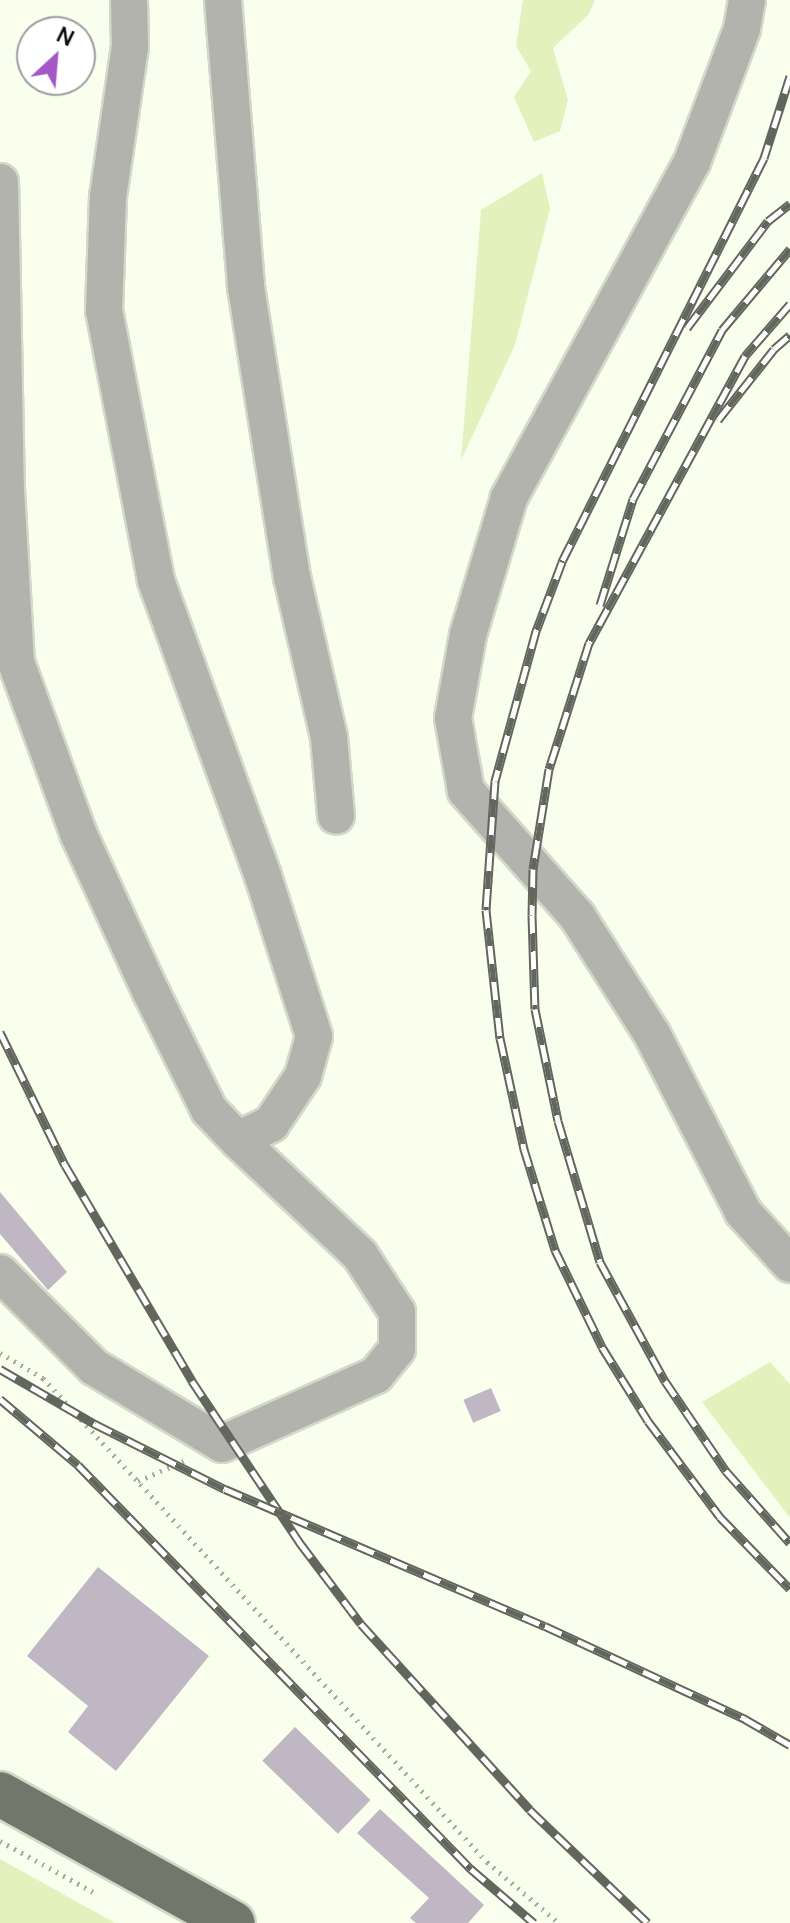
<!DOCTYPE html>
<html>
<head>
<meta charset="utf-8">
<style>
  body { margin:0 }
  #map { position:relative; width:790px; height:1923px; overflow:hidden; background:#f9feed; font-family:Manrope,sans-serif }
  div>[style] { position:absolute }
  .green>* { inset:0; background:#e3f2bd }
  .building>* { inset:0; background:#c0b7c5; transform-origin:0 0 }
  .path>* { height:5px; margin-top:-2.5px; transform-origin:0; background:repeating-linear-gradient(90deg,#a9ada0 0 2px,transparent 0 8px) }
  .roads { filter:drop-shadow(2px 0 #d3d8c9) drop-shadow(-2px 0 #d3d8c9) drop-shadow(0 2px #d3d8c9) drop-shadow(0 -2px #d3d8c9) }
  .minor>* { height:36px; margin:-18px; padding:0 18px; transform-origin:18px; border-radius:18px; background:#b1b3ac }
  .major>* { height:44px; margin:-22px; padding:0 22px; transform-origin:22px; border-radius:22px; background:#73776b }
  .rail>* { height:9px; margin-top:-4.5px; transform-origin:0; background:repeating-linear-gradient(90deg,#fff 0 18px,#63665d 0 36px); box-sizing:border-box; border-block:2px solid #63665d }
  span { translate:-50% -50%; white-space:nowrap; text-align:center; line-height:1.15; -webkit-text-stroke:6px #fff; paint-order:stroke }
  .north { position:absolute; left:16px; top:16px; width:80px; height:80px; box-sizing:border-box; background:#fff; border:2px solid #9e9f9d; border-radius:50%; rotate:26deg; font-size:22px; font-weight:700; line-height:32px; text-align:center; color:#0c0e09 }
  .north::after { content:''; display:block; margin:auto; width:28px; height:36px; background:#a457c9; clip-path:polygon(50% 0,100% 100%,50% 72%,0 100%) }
</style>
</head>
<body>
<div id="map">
  <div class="green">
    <i style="clip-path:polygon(523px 0,595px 0,589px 14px,553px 48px,568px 100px,560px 131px,534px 142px,514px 97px,531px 71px,516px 46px)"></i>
    <i style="clip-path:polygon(542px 173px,550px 209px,515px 345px,461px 460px,481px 210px)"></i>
    <i style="clip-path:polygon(770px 1362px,790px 1384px,790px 1518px,702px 1402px)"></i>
    <i style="clip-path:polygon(0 1859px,115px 1923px,0 1923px)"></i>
  </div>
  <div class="building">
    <i style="clip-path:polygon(0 1192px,67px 1272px,48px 1290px,0 1234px)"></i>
    <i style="left:491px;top:1388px;width:25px;height:30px;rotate:67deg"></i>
    <i style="clip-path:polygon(98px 1567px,209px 1656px,116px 1771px,68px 1732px,88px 1706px,27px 1656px)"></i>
    <i style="left:295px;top:1727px;width:105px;height:47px;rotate:44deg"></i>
    <i style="clip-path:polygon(380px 1809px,484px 1905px,468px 1923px,416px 1923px,410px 1918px,429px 1898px,357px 1833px)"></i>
  </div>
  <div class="path">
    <i style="left:0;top:1353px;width:50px;rotate:30.2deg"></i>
    <i style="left:43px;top:1378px;width:657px;rotate:47.47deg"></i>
    <i style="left:487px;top:1862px;width:94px;rotate:40.3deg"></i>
    <i style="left:138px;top:1481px;width:50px;rotate:-23.5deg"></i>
    <i style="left:0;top:1841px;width:111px;rotate:28.7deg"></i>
  </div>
  <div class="roads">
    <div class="minor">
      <i style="left:223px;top:0;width:288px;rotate:85.4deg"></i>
      <i style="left:246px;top:287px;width:294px;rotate:81deg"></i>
      <i style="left:292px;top:577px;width:164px;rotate:77deg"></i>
      <i style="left:329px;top:737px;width:79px;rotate:84.9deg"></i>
      <i style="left:747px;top:0;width:29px;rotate:100deg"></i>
      <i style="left:742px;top:29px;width:142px;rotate:110.6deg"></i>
      <i style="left:692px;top:162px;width:383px;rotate:118.6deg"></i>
      <i style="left:509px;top:498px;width:143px;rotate:106.7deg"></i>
      <i style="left:468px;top:635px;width:84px;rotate:100.2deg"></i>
      <i style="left:453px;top:718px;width:74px;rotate:79.9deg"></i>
      <i style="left:466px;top:791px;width:167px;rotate:48.4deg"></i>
      <i style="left:577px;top:916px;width:140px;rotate:57.6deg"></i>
      <i style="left:652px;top:1034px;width:200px;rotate:62.9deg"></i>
      <i style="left:743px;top:1212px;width:70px;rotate:47.9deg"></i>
      <i style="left:0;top:182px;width:308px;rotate:88.9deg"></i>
      <i style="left:6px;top:490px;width:172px;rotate:86.7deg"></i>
      <i style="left:16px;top:662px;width:184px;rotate:70deg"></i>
      <i style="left:79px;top:835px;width:173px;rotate:65.4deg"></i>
      <i style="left:151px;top:992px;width:131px;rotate:63.8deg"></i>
      <i style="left:209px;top:1110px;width:42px;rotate:46deg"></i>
      <i style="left:238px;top:1140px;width:37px;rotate:-26deg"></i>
      <i style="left:271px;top:1124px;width:58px;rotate:-56.3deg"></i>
      <i style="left:303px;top:1076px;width:41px;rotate:-74.6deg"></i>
      <i style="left:314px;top:1036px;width:168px;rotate:-107.7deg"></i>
      <i style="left:263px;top:876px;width:315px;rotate:-109.9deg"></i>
      <i style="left:156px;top:580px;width:274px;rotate:-100.9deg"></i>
      <i style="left:104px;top:311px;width:114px;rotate:-88deg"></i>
      <i style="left:108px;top:197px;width:152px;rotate:-81.7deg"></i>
      <i style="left:130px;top:47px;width:47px;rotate:-91.2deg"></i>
      <i style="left:0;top:1273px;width:133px;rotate:45deg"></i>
      <i style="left:94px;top:1367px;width:149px;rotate:31deg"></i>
      <i style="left:222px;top:1444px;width:169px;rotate:-24.1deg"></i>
      <i style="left:376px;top:1375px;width:33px;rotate:-51deg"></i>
      <i style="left:397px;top:1349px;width:37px;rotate:-90deg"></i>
      <i style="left:397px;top:1312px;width:68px;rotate:-123deg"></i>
      <i style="left:360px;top:1255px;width:168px;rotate:-136.7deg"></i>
    </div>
    <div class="major">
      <i style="left:0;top:1794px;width:266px;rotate:29deg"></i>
    </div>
  </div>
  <div class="rail">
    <i style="left:790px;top:76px;width:86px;rotate:107.6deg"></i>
    <i style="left:764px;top:158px;width:452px;rotate:116.6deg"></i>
    <i style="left:562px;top:562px;width:74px;rotate:110.6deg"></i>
    <i style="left:536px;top:631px;width:156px;rotate:105.3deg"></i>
    <i style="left:495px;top:781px;width:129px;rotate:94deg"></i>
    <i style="left:486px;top:910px;width:129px;rotate:83.8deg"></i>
    <i style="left:500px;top:1038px;width:114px;rotate:77.8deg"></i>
    <i style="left:524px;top:1149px;width:106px;rotate:72.9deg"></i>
    <i style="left:555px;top:1250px;width:108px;rotate:64.1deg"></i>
    <i style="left:602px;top:1347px;width:87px;rotate:58.1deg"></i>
    <i style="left:648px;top:1421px;width:120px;rotate:53.1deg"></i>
    <i style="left:720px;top:1517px;width:100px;rotate:45.8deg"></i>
    <i style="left:790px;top:304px;width:69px;rotate:130.9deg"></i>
    <i style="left:745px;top:356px;width:327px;rotate:118.5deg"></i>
    <i style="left:589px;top:643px;width:132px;rotate:107.6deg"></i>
    <i style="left:549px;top:769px;width:101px;rotate:99.1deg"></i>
    <i style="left:533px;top:869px;width:46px;rotate:91.2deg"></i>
    <i style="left:532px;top:915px;width:94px;rotate:88.2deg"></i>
    <i style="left:535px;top:1009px;width:114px;rotate:78.4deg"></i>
    <i style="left:558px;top:1121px;width:147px;rotate:73.4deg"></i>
    <i style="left:600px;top:1262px;width:136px;rotate:61.4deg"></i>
    <i style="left:665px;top:1381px;width:109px;rotate:55.9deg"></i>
    <i style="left:726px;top:1471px;width:96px;rotate:48.4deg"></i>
    <i style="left:687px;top:328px;width:134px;rotate:-52.9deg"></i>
    <i style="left:768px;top:221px;width:28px;rotate:-38deg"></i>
    <i style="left:718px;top:420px;width:90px;rotate:-51.7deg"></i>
    <i style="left:774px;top:349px;width:21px;rotate:-41deg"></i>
    <i style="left:600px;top:605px;width:111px;rotate:-72.7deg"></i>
    <i style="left:633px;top:499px;width:191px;rotate:-62.2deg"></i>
    <i style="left:722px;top:330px;width:106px;rotate:-50deg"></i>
    <i style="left:0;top:1032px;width:148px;rotate:64deg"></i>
    <i style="left:65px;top:1165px;width:251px;rotate:59.5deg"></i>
    <i style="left:192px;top:1381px;width:195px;rotate:56.3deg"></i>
    <i style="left:300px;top:1543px;width:101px;rotate:53deg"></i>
    <i style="left:361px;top:1624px;width:251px;rotate:47.7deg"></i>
    <i style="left:530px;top:1810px;width:163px;rotate:43.8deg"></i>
    <i style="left:0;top:1369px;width:110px;rotate:30.1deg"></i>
    <i style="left:95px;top:1424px;width:145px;rotate:26.6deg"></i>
    <i style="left:225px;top:1489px;width:348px;rotate:23.2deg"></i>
    <i style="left:545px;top:1626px;width:221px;rotate:24.9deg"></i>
    <i style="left:745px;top:1719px;width:52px;rotate:30deg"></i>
    <i style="left:0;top:1399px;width:102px;rotate:40.2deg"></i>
    <i style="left:78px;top:1465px;width:564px;rotate:45.79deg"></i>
    <i style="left:471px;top:1869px;width:83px;rotate:40.6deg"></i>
  </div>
  <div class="north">N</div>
</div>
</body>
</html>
